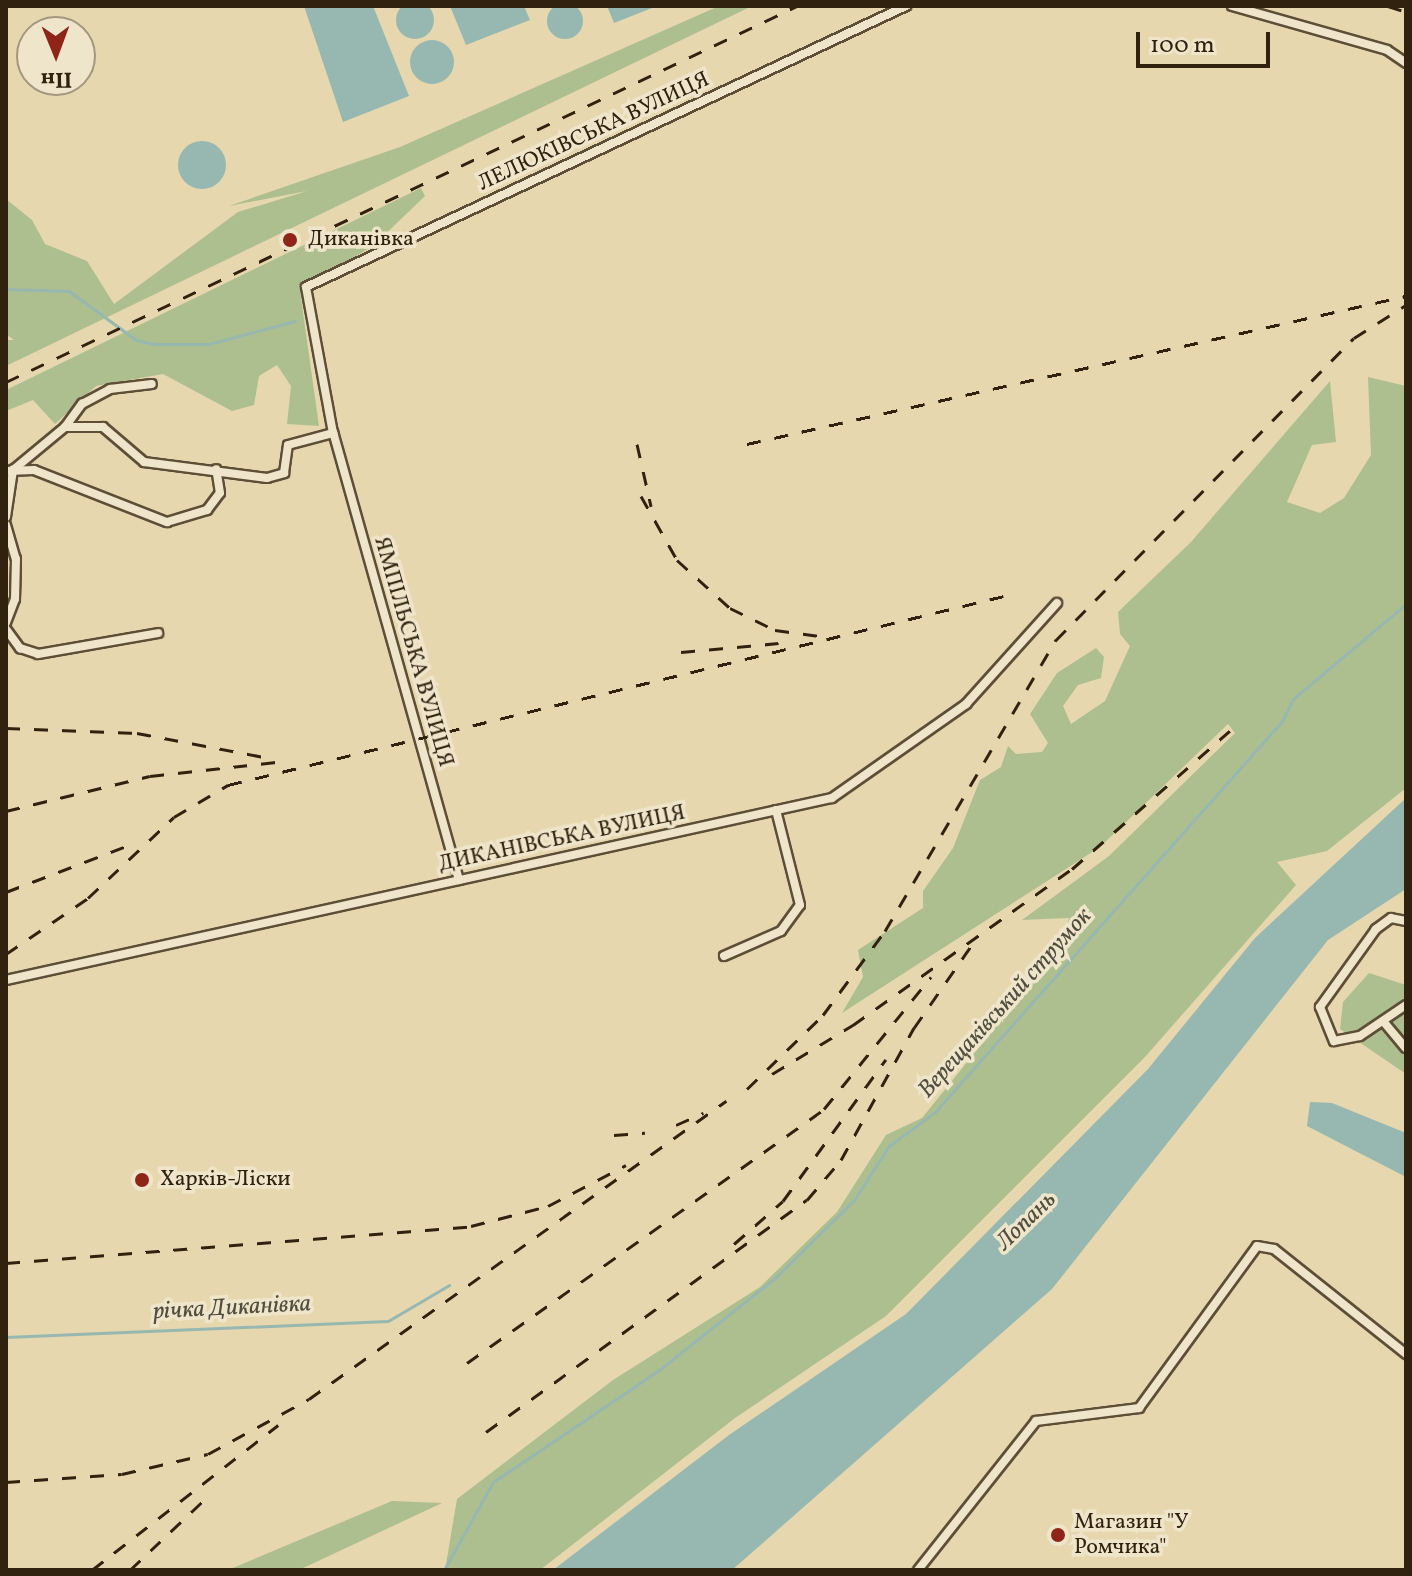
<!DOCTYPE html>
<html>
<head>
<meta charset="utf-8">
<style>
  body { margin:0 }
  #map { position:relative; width:1412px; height:1576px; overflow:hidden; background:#e6d7ae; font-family:Vollkorn,serif }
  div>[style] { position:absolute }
  .green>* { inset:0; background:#aebf8f }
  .water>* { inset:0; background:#97b8b0 }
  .round { border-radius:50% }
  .stream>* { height:3px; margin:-1.5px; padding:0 1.5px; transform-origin:1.5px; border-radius:1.5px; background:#97b8b0 }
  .roads { filter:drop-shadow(2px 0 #5e4e37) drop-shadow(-2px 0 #5e4e37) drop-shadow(0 2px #5e4e37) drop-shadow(0 -2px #5e4e37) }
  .street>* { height:8px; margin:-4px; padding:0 4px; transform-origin:4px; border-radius:4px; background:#efe5ca }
  .rail>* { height:3px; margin-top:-1.5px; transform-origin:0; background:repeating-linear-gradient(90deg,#31210f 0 14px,transparent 0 28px) }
  .dots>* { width:22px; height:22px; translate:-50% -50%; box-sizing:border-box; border:4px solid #efe5ca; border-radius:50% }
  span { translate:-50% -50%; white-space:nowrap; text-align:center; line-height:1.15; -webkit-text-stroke:7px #efe5ca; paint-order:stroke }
  .street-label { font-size:22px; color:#31210f }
  .poi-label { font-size:22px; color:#31210f }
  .left { translate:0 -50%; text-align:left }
  .water-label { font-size:24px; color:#504e3f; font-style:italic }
  .frame { position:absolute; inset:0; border:8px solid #31210f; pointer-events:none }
  .north { position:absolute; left:16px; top:16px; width:80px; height:80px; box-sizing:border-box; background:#efe5ca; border:2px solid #a3977f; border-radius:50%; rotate:179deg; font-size:22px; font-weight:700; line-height:32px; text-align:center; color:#31210f }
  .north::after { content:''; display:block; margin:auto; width:28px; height:36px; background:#8f2418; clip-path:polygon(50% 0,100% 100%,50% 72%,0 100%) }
  .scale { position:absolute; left:1136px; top:32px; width:134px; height:36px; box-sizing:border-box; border:4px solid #31210f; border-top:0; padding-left:10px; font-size:24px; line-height:28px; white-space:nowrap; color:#31210f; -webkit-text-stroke:6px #efe5ca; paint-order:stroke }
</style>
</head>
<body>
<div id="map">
  <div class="green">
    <i style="clip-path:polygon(719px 6px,752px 6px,6px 366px,6px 340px,14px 340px,6px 334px,6px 199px,32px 220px,45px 244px,87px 261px,114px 304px,238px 212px,307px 191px,229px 206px,400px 147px)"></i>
    <i style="clip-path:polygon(421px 188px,425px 196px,374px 245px,300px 291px,319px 426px,287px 424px,291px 386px,277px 365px,259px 376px,254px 405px,232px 411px,163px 374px,96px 386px,55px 424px,33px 400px,6px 411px,6px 390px)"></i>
    <i style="clip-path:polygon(1368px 377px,1406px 386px,1406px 788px,1327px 851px,1277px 862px,1296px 885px,1145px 1057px,886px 1316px,735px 1418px,540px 1570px,445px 1570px,457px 1499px,613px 1380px,760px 1287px,837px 1212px,886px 1135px,922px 1118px,1059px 948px,1069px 918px,1022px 920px,1109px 856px,1235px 733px,1228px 724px,1100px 847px,842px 1013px,863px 977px,858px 950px,923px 908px,923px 891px,953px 848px,980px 780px,1001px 767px,1008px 746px,1016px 754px,1042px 752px,1048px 743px,1030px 714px,1057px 673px,1096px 648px,1104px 657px,1101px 678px,1078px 685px,1063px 706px,1071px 724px,1105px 701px,1130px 646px,1120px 634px,1118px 612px,1191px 542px,1330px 381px,1336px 442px,1312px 445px,1287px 502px,1320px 513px,1344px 498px,1371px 455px)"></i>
    <i style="clip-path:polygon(1369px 973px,1406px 985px,1406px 1074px,1340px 1029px,1343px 1002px)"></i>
    <i style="clip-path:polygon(392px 1501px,442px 1503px,299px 1570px,228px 1570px)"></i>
  </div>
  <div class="water">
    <i class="round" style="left:396px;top:1px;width:38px;height:38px"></i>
    <i class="round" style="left:547px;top:3px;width:36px;height:36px"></i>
    <i style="clip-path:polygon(304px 6px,373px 6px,409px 96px,343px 122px)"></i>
    <i style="clip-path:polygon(450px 6px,524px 6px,530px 20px,466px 45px)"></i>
    <i style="clip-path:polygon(607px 6px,657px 6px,614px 23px)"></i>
    <i class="round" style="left:410px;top:40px;width:44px;height:44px"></i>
    <i class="round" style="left:178px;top:141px;width:48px;height:48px"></i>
    <i style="clip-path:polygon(1406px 798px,1406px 889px,1328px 940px,1052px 1289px,732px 1570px,553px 1570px,729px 1435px,906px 1314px,1148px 1069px,1255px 938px)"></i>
    <i style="clip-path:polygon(1310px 1102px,1332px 1103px,1406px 1133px,1406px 1177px,1307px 1126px)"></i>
  </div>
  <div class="stream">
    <i style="left:6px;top:289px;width:63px;rotate:1.8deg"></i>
    <i style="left:69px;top:291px;width:83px;rotate:36.2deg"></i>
    <i style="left:136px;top:340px;width:18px;rotate:13deg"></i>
    <i style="left:154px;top:344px;width:54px"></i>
    <i style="left:208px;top:344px;width:90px;rotate:-14.8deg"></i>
    <i style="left:6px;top:1337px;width:382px;rotate:-2.4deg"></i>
    <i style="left:388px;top:1321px;width:71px;rotate:-30.5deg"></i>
    <i style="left:444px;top:1570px;width:101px;rotate:-60.9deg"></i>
    <i style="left:493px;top:1482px;width:200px;rotate:-34deg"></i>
    <i style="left:659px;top:1370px;width:148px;rotate:-38.4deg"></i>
    <i style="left:775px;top:1278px;width:111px;rotate:-44.6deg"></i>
    <i style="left:854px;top:1200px;width:64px;rotate:-57.1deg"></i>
    <i style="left:889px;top:1146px;width:57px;rotate:-36.5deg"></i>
    <i style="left:935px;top:1112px;width:524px;rotate:-48.4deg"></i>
    <i style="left:1283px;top:720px;width:23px;rotate:-65deg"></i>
    <i style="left:1293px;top:699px;width:148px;rotate:-40.1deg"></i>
  </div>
  <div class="roads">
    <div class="street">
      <i style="left:1232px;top:6px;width:161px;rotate:15.8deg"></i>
      <i style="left:1387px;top:50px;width:23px;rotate:34deg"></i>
      <i style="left:65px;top:427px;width:29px;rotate:-54deg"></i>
      <i style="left:82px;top:404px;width:32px;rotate:-28deg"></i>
      <i style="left:110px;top:389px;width:42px;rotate:-6.8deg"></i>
      <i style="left:13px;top:470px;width:67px;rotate:-39.6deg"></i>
      <i style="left:65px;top:427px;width:38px"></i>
      <i style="left:103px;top:427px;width:54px;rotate:40.5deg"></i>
      <i style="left:144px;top:462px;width:124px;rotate:7.4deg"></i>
      <i style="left:267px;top:478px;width:18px;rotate:-16deg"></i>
      <i style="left:284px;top:473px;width:28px;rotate:-82deg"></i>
      <i style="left:288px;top:445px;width:47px;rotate:-14.9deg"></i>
      <i style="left:6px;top:471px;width:28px;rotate:-2deg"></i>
      <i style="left:34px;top:470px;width:143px;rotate:21.4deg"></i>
      <i style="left:167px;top:522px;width:42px;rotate:-16.7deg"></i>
      <i style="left:207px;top:510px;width:21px;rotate:-53deg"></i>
      <i style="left:220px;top:493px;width:24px;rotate:-99deg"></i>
      <i style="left:6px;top:517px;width:48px;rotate:-81.5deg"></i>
      <i style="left:6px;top:525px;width:35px;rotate:74deg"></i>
      <i style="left:16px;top:559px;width:40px;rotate:91.4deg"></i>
      <i style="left:15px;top:599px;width:26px;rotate:111deg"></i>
      <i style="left:6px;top:629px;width:24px;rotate:54deg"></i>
      <i style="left:20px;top:648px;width:19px;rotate:18deg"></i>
      <i style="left:38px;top:654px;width:122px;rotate:-9.9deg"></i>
      <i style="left:459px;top:880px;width:464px;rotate:-105.7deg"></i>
      <i style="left:333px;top:433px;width:148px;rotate:-100.5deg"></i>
      <i style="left:306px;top:287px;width:663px;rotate:-25.1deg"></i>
      <i style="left:1406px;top:921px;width:15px;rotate:-169deg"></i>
      <i style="left:1391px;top:918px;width:19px;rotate:144deg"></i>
      <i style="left:1376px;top:929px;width:96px;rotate:125.7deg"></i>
      <i style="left:1320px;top:1007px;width:37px;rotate:68deg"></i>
      <i style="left:1334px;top:1041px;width:26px;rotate:-11deg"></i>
      <i style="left:1360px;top:1036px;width:55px;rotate:-34deg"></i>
      <i style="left:724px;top:956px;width:62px;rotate:-23.7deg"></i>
      <i style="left:781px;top:931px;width:32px;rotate:-54deg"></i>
      <i style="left:800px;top:905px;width:98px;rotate:-104.2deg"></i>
      <i style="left:6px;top:980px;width:846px;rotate:-12.43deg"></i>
      <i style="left:832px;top:798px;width:164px;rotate:-35deg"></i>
      <i style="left:966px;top:704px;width:136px;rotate:-48deg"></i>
      <i style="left:1383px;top:1021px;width:35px;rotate:50deg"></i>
      <i style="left:918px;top:1570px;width:190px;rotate:-51.6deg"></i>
      <i style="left:1036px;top:1421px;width:104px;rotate:-7.2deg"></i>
      <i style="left:1139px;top:1408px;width:200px;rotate:-53.9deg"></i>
      <i style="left:1257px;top:1246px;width:17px;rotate:10deg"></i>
      <i style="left:1274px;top:1249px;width:169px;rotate:38.5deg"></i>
    </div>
  </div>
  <div class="rail">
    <i style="left:1388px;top:6px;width:19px;rotate:18deg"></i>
    <i style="left:6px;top:382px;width:876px;rotate:-25.42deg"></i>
    <i style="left:637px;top:444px;width:64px;rotate:77.3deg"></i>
    <i style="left:747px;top:444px;width:675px;rotate:-12.66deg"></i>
    <i style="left:641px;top:496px;width:73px;rotate:60.6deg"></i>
    <i style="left:677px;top:560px;width:72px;rotate:42.2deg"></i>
    <i style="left:730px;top:608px;width:50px;rotate:26.1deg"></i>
    <i style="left:775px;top:630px;width:45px;rotate:7.6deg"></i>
    <i style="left:681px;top:652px;width:98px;rotate:-5.2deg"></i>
    <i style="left:6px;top:728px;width:131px;rotate:2.2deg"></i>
    <i style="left:137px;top:733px;width:129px;rotate:10.7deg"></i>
    <i style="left:6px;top:811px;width:148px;rotate:-13.7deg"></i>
    <i style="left:150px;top:776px;width:127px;rotate:-6.3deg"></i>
    <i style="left:6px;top:892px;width:137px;rotate:-20.9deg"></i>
    <i style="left:6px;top:954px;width:99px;rotate:-34.3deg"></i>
    <i style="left:88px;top:898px;width:118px;rotate:-43.3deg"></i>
    <i style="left:174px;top:817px;width:63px;rotate:-30.7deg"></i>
    <i style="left:228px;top:785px;width:799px;rotate:-13.69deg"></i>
    <i style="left:772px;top:1074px;width:95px;rotate:-31.2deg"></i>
    <i style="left:853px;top:1025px;width:269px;rotate:-35.5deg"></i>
    <i style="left:1072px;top:869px;width:213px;rotate:-41.2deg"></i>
    <i style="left:747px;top:1089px;width:106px;rotate:-44.2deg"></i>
    <i style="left:823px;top:1015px;width:104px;rotate:-53.6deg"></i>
    <i style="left:885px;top:931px;width:338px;rotate:-59.6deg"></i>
    <i style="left:1056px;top:640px;width:424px;rotate:-45.4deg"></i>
    <i style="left:1354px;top:338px;width:62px;rotate:-32.4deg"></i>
    <i style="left:676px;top:1125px;width:30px;rotate:-24deg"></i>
    <i style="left:614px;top:1135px;width:31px;rotate:-4deg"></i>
    <i style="left:734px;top:1244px;width:65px;rotate:-41.3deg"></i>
    <i style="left:783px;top:1201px;width:175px;rotate:-54deg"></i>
    <i style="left:6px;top:1263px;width:466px;rotate:-4.5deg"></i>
    <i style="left:471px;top:1226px;width:80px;rotate:-14.6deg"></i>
    <i style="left:548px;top:1206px;width:88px;rotate:-27.7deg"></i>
    <i style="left:467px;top:1363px;width:438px;rotate:-35.4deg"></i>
    <i style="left:824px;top:1109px;width:170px;rotate:-51deg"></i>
    <i style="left:486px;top:1432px;width:396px;rotate:-35.9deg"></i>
    <i style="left:807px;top:1200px;width:52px;rotate:-49.6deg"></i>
    <i style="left:841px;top:1160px;width:151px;rotate:-61.1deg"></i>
    <i style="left:914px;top:1028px;width:112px;rotate:-55.2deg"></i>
    <i style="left:6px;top:1482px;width:116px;rotate:-3.9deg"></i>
    <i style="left:122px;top:1474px;width:88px;rotate:-13.1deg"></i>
    <i style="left:208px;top:1454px;width:115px;rotate:-28.6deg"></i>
    <i style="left:309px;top:1399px;width:513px;rotate:-35.55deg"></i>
    <i style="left:92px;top:1570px;width:236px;rotate:-37.9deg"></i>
    <i style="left:130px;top:1570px;width:103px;rotate:-43.4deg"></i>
  </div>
  <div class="dots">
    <i style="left:290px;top:240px;background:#8f2418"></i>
    <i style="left:142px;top:1180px;background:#8f2418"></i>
    <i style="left:1058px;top:1535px;background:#8f2418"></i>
  </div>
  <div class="street-label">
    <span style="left:594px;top:132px;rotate:-25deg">ЛЕЛЮКІВСЬКА ВУЛИЦЯ</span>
    <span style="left:413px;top:652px;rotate:74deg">ЯМПІЛЬСЬКА ВУЛИЦЯ</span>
    <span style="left:562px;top:839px;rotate:-12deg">ДИКАНІВСЬКА ВУЛИЦЯ</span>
  </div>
  <div class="poi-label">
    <span class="left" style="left:308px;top:240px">Диканівка</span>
    <span class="left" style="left:160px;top:1180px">Харків-Ліски</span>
    <span class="left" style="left:1074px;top:1535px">Магазин "У<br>Ромчика"</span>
  </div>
  <div class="water-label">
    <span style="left:1006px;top:1004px;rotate:-48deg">Верещаківський струмок</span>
    <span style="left:1027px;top:1222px;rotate:-44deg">Лопань</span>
    <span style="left:232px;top:1309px;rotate:-3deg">річка Диканівка</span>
  </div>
  <div class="frame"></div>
  <div class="north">Пн</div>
  <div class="scale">100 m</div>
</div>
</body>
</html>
